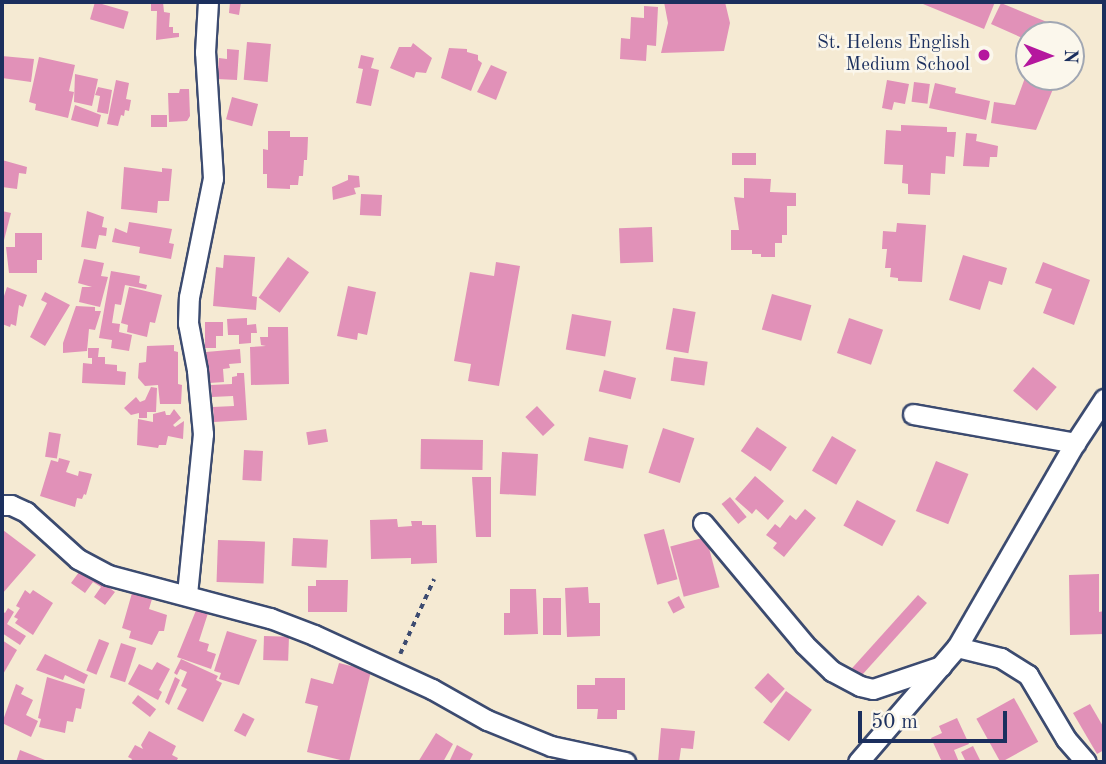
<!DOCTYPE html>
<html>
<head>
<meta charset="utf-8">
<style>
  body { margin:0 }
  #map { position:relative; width:1106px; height:764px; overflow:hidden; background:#f5ead3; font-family:"Old Standard TT",serif }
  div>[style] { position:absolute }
  .building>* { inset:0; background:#e191b8; transform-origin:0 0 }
  .path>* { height:3.5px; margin-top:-1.75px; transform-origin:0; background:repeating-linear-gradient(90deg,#3c4b70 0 5px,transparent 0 10px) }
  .roads { filter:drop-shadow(2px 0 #3c4b70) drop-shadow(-2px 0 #3c4b70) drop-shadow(0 2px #3c4b70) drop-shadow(0 -2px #3c4b70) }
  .minor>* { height:19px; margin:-9.5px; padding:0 9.5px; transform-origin:9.5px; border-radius:9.5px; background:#fff }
  .dots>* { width:19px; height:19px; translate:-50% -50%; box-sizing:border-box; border:4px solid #fbf7ec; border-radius:50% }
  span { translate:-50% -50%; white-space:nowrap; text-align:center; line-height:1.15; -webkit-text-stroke:5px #fbf7ec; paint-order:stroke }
  .poi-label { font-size:19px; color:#1b2f5e }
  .right { translate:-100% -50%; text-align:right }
  .frame { position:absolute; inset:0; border:4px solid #1b2f5e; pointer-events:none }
  .north { position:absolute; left:1015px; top:21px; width:70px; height:70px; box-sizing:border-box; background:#fbf7ec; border:2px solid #a1a7b3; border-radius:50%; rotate:91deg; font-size:19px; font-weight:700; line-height:28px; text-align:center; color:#1b2f5e }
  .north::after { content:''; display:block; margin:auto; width:24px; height:32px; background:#b5179e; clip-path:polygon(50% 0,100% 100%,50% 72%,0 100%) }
  .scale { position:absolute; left:858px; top:711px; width:149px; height:32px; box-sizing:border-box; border:4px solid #1b2f5e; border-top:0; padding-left:9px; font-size:21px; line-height:24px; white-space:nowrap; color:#1b2f5e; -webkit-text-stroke:5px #fbf7ec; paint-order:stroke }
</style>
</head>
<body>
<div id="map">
  <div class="building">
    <i style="left:95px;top:2px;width:35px;height:18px;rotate:16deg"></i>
    <i style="clip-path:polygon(151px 2px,163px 2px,164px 12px,170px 13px,169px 27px,173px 27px,173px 33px,179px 33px,179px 37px,156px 40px,157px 11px,151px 11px)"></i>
    <i style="clip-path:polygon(230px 2px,241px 2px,239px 15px,229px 13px)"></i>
    <i style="clip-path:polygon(664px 2px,725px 2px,730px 23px,724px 51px,661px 53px,668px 23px)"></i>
    <i style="clip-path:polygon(924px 2px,995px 2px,984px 29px,923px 4px)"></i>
    <i style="clip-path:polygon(1001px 3px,1076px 34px,1071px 45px,1071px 35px,1029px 35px,1029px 41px,991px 24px)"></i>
    <i style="clip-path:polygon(644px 6px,658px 7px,656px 46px,647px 45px,646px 61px,620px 59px,621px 38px,630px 39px,631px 17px,644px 18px)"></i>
    <i style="left:247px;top:42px;width:24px;height:38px;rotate:5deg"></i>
    <i style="clip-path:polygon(413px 43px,432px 58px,426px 73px,416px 72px,414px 78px,390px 68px,399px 47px,411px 47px)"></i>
    <i style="clip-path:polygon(449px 48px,467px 49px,467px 52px,478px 55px,478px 60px,482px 63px,471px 91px,441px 78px)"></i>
    <i style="clip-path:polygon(227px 49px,239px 50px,237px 80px,217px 79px,219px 58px,227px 59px)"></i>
    <i style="clip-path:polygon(361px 55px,374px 58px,371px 68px,379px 70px,371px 106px,356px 103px,363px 69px,358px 68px)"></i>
    <i style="clip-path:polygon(2px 56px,34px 59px,31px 82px,2px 78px)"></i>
    <i style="clip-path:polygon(39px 57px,75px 65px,69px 91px,74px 92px,68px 118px,35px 110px,36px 104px,29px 102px)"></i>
    <i style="clip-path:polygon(491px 65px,507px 72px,496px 100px,477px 92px)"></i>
    <i style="clip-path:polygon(1029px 67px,1029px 77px,1058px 77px,1036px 130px,991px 123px,994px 102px,1015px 105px)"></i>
    <i style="clip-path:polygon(75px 74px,98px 79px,92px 106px,74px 102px)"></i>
    <i style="clip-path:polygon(116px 80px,129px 83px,126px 99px,131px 100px,129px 111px,125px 110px,124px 116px,121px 115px,118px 126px,107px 124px)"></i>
    <i style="clip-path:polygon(887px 80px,909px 84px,905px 104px,894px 102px,892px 110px,882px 108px)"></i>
    <i style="left:914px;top:82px;width:16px;height:20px;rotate:7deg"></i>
    <i style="clip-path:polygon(935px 83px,956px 88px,955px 93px,990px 101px,986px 120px,929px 108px)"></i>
    <i style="clip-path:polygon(98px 87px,112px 90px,108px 114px,97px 112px,100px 96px,95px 95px)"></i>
    <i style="clip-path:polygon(180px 89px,189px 89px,190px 116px,187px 121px,169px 122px,168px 93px,179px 93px)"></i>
    <i style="left:232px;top:97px;width:27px;height:23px;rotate:15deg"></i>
    <i style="clip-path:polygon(75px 105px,101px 115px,98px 127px,71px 120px)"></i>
    <i style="left:151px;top:115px;width:16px;height:12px"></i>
    <i style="clip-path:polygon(901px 125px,947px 127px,947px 132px,956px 132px,954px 157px,946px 156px,945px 174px,931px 173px,930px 195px,908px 194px,908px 184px,902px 183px,903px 165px,884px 164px,886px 130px,901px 131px)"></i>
    <i style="clip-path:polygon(268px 131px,290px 131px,290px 137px,308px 137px,307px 160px,304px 160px,303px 176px,299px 176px,298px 185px,290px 185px,290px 189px,267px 188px,267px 174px,263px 174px,263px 149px,268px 150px)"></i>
    <i style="clip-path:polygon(966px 133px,977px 134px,976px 141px,998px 146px,997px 157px,990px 157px,989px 167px,963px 166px)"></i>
    <i style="left:756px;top:153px;width:12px;height:24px;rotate:90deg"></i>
    <i style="clip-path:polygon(2px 160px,27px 167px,26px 174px,19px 173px,17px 189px,2px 187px)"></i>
    <i style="clip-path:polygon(124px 167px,162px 172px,162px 168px,172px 169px,169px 201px,158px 201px,157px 213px,121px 209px)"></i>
    <i style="clip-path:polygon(348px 175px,359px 176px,360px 187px,354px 188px,356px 194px,333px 200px,332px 187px,348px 180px)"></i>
    <i style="clip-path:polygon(744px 178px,771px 179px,770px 192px,796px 193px,796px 206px,787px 206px,787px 235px,782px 235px,782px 243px,775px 243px,775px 257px,761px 257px,761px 254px,752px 254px,752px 250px,731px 250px,731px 230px,739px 230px,734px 197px,744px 198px)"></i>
    <i style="left:361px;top:194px;width:21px;height:21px;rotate:3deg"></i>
    <i style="clip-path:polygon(2px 211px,11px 213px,3px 244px,2px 244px)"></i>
    <i style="clip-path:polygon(87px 211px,104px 217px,102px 227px,107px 228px,106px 236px,99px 235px,96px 249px,81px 247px)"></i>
    <i style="clip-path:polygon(129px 222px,172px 229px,169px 243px,174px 244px,171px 259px,139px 253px,140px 247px,112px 242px,115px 228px,127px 233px)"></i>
    <i style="clip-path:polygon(897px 223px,926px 225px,922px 282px,898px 281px,898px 278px,890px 277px,891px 268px,885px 268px,887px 249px,882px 249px,883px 231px,896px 232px)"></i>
    <i style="left:652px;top:227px;width:35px;height:33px;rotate:88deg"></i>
    <i style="clip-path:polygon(15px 233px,42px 233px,42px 260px,37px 260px,37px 273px,9px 273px,6px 247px,15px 247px)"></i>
    <i style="clip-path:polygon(224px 255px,255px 257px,252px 296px,257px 297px,256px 310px,213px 306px,216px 267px,223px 268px)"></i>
    <i style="clip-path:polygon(963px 255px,1007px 268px,1002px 285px,989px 281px,980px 310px,949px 300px)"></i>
    <i style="left:288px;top:257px;width:26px;height:50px;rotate:36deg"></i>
    <i style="clip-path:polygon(84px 259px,104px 263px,101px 276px,108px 277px,100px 307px,79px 302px,82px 287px,92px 287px,78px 283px)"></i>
    <i style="clip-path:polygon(496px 262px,520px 266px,499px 386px,468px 381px,471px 364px,454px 361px,470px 272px,494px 276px)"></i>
    <i style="clip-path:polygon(1043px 262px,1090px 280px,1074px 325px,1043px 313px,1052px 289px,1035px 283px)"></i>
    <i style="clip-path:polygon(111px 271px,140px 276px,139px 283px,147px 285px,146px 289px,125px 285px,121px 305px,115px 304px,112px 323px,120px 324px,119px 332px,132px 335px,129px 351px,111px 348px,112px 340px,99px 338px)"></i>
    <i style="clip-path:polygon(348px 286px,376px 292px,367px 335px,358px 333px,357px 340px,337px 336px)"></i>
    <i style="clip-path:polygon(7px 287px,27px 295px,23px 307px,19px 305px,16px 326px,11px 324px,10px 327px,2px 324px,2px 302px)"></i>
    <i style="clip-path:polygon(129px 287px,162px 295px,155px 323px,150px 322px,147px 337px,127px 332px,128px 325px,121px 323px)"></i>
    <i style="clip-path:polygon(45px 292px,70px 305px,45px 346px,30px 337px,47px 303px,41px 300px)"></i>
    <i style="left:772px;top:294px;width:41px;height:37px;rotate:16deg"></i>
    <i style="clip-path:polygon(76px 306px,95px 307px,95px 311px,101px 311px,95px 330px,89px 329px,87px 351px,63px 353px,63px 343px)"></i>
    <i style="left:673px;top:308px;width:23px;height:42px;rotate:10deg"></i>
    <i style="left:572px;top:314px;width:40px;height:36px;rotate:10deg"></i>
    <i style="clip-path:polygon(247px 318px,247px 325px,256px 324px,257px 333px,251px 333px,251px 343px,239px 344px,239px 335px,228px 335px,227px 319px)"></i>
    <i style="left:849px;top:318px;width:36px;height:37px;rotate:19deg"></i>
    <i style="clip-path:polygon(205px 322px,223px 322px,223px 336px,216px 336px,216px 348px,205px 348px)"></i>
    <i style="clip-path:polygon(268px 327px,288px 327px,289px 384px,251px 385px,250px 347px,266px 346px,261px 345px,260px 337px,268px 337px)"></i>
    <i style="clip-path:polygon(174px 345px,174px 351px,178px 352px,178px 384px,182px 385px,181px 404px,160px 404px,158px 385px,145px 386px,138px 378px,139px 363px,146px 362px,147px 346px)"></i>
    <i style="clip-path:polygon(88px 348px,99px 348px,98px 357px,105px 357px,105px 364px,117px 365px,117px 371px,126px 372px,125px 385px,82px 383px,83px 363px,92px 364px,92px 358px,88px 358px)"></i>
    <i style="clip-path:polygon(240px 349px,241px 363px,229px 364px,230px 368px,223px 369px,224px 382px,209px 383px,206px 352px)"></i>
    <i style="left:674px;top:357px;width:34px;height:24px;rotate:8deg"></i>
    <i style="left:1033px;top:367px;width:31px;height:31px;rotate:40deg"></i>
    <i style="left:604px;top:370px;width:33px;height:22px;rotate:14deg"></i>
    <i style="clip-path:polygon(237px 373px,244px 373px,247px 420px,214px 422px,213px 407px,234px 406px,233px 396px,212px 397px,211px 385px,232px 384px,232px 377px,237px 376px)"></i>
    <i style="clip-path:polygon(151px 387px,157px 388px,156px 412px,147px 412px,147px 418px,139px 418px,139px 413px,131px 415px,124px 408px,136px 397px,140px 402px,145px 400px)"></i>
    <i style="left:537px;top:406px;width:26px;height:16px;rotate:47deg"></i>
    <i style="clip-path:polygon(174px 409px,181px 418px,173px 425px,175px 427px,184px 421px,183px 439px,168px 436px,166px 445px,159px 445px,158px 448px,137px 445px,138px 419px,153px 422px,153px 414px,165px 411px,166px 415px,170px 415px)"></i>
    <i style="left:757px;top:427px;width:36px;height:29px;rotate:34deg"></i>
    <i style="left:663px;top:428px;width:33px;height:47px;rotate:18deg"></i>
    <i style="left:326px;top:429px;width:13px;height:20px;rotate:81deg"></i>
    <i style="left:49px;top:432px;width:12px;height:25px;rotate:9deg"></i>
    <i style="left:832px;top:436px;width:28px;height:40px;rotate:30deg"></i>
    <i style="left:589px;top:437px;width:40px;height:24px;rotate:12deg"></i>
    <i style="left:421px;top:439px;width:62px;height:30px;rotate:1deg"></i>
    <i style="left:244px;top:450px;width:19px;height:30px;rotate:3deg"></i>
    <i style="left:502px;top:452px;width:36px;height:42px;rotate:3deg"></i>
    <i style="clip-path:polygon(59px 458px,70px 461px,66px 472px,78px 476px,79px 471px,92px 474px,86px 495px,84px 494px,82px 499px,77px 498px,75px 507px,40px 496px,51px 460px,58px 462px)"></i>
    <i style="left:936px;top:461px;width:35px;height:54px;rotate:22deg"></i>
    <i style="clip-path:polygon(755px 476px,784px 501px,768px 520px,756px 509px,752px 514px,735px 499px)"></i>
    <i style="clip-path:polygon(472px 477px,491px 477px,491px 537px,476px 537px)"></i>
    <i style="left:730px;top:497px;width:26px;height:11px;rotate:50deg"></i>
    <i style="left:857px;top:500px;width:44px;height:29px;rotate:28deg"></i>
    <i style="clip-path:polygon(805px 509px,816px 518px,784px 557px,773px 548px,777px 543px,766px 535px,775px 524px,780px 528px,790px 515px,796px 520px)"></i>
    <i style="clip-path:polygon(397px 519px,398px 527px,412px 526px,411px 521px,422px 521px,422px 525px,436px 525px,437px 563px,411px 564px,411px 558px,371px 559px,370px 520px)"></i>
    <i style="left:664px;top:529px;width:52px;height:21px;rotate:75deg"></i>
    <i style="clip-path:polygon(3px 530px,36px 555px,2px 594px,2px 532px)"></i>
    <i style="left:706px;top:537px;width:52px;height:37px;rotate:75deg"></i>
    <i style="left:293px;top:538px;width:35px;height:28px;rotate:3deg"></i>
    <i style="left:218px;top:540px;width:47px;height:42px;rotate:2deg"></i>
    <i style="clip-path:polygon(82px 568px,115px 592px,105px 605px,94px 597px,101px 587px,93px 582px,85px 593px,71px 583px)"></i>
    <i style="clip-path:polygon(1099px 574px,1099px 612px,1104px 611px,1104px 634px,1070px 635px,1069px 575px)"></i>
    <i style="clip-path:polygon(316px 580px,348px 580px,347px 612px,308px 612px,308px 586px,316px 586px)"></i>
    <i style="clip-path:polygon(588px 587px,589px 603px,600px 603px,600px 636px,567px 637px,565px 588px)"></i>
    <i style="clip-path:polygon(510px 589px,536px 589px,538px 634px,504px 635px,504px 613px,510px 613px)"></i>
    <i style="clip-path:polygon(25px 590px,30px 594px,33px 590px,53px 603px,33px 635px,15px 623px,18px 619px,14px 617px,20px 608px,16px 606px)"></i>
    <i style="clip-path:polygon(132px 593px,152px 599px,149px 609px,167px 615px,164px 631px,159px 631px,152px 645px,129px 638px,131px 631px,122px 628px)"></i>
    <i style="left:918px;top:595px;width:12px;height:99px;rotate:42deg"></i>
    <i style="left:679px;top:596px;width:13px;height:13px;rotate:63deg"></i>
    <i style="left:543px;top:598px;width:18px;height:37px"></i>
    <i style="clip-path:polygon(199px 603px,210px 607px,199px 641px,209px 644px,207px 651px,216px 654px,211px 669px,177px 657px)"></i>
    <i style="clip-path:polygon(8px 608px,14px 612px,7px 624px,26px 636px,20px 645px,2px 633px,2px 611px,5px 613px)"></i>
    <i style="clip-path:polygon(227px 631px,257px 640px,239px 685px,219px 679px,221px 673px,214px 671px)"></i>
    <i style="left:264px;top:636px;width:25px;height:24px;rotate:2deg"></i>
    <i style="left:99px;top:639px;width:11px;height:34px;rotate:22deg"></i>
    <i style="clip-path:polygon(2px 640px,17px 650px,2px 676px)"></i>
    <i style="left:121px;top:643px;width:16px;height:36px;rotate:18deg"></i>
    <i style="clip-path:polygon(45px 654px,88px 675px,84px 684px,65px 675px,63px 680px,36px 670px)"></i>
    <i style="clip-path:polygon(181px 659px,218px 676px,216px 680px,222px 683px,203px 722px,177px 709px,187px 689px,181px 686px,187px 672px,180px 669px,177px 675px,174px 673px)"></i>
    <i style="clip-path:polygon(157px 662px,170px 669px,159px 690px,162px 692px,158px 700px,128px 684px,139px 664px,152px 670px)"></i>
    <i style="clip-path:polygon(339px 663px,371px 671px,349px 762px,307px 752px,318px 706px,305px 703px,311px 678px,333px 684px)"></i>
    <i style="left:768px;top:673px;width:23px;height:20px;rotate:43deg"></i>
    <i style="clip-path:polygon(47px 677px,85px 689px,81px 709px,76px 708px,73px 722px,67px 721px,65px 733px,39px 727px,41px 719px,38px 718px)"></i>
    <i style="clip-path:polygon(175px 677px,180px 680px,169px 705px,165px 702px)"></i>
    <i style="clip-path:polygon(595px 678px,625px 678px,625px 710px,617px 710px,617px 719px,597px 719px,598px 709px,577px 709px,577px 685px,595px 685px)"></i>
    <i style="clip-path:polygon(16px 684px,24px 688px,21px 694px,33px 700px,26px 715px,38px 721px,31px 737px,2px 723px)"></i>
    <i style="left:786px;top:691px;width:32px;height:39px;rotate:36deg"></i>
    <i style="left:138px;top:695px;width:23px;height:10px;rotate:38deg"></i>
    <i style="left:1014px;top:698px;width:50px;height:43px;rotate:61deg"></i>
    <i style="clip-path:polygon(1090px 704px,1104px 728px,1104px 750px,1097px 754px,1073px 713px)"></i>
    <i style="left:243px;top:713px;width:13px;height:20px;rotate:27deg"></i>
    <i style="clip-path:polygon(957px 718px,969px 744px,954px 750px,959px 762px,942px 762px,931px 738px,942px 733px,939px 726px)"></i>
    <i style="clip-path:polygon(661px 728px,695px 731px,693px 749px,681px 748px,679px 762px,658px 762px)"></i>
    <i style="clip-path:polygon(149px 731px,176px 746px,172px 755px,178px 758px,176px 762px,130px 762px,132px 759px,128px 757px,135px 745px,143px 749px,141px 745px)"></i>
    <i style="clip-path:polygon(436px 733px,453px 744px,443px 762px,418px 762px)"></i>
    <i style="clip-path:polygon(457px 745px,473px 754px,469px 762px,449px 762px)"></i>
    <i style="clip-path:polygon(973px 746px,981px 762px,966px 762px,961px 752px)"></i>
    <i style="clip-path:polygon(20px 750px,45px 760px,45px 762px,16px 762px)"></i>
  </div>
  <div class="path">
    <i style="left:400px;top:654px;width:82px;rotate:-65.6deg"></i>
  </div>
  <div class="roads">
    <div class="minor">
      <i style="left:913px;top:414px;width:165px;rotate:10.1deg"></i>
      <i style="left:2px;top:505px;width:9px"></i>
      <i style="left:11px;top:505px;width:17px;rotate:25deg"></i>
      <i style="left:26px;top:512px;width:70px;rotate:42.1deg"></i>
      <i style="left:78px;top:559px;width:34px;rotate:28deg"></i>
      <i style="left:108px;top:575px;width:168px;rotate:14.9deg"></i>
      <i style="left:270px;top:618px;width:47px;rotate:21.1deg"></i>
      <i style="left:314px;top:635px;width:130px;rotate:24.6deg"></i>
      <i style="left:432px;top:689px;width:63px;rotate:29.4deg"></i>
      <i style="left:487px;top:720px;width:69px;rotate:22.1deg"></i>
      <i style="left:551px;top:746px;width:76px;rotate:12.2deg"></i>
      <i style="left:703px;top:523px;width:158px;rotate:50.1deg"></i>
      <i style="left:804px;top:644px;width:39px;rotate:44deg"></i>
      <i style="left:832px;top:671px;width:32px;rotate:28deg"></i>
      <i style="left:860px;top:686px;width:13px;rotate:13deg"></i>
      <i style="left:873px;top:689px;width:72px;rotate:-18.7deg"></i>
      <i style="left:187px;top:594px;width:161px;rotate:-84.3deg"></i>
      <i style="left:203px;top:434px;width:64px;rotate:-95.4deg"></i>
      <i style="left:197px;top:370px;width:48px;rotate:-100.8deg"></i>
      <i style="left:188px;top:323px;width:26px;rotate:-88deg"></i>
      <i style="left:189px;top:297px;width:121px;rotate:-78.6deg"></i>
      <i style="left:213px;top:178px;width:126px;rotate:-93.6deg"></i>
      <i style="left:205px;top:52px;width:50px;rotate:-86.6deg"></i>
      <i style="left:957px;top:647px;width:45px;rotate:14deg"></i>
      <i style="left:1001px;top:658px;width:32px;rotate:32deg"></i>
      <i style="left:1028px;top:675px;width:74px;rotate:59.3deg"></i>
      <i style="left:1066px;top:739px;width:30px;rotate:49deg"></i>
      <i style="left:858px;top:762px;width:152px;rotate:-49.3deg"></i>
      <i style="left:957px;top:647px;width:236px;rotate:-60deg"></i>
      <i style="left:1075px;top:443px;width:53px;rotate:-56.6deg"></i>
    </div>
  </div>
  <div class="dots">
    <i style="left:984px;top:55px;background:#b5179e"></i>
  </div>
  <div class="poi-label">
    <span class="right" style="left:970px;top:55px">St. Helens English<br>Medium School</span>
  </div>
  <div class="frame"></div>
  <div class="north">N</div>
  <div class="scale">50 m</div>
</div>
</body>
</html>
